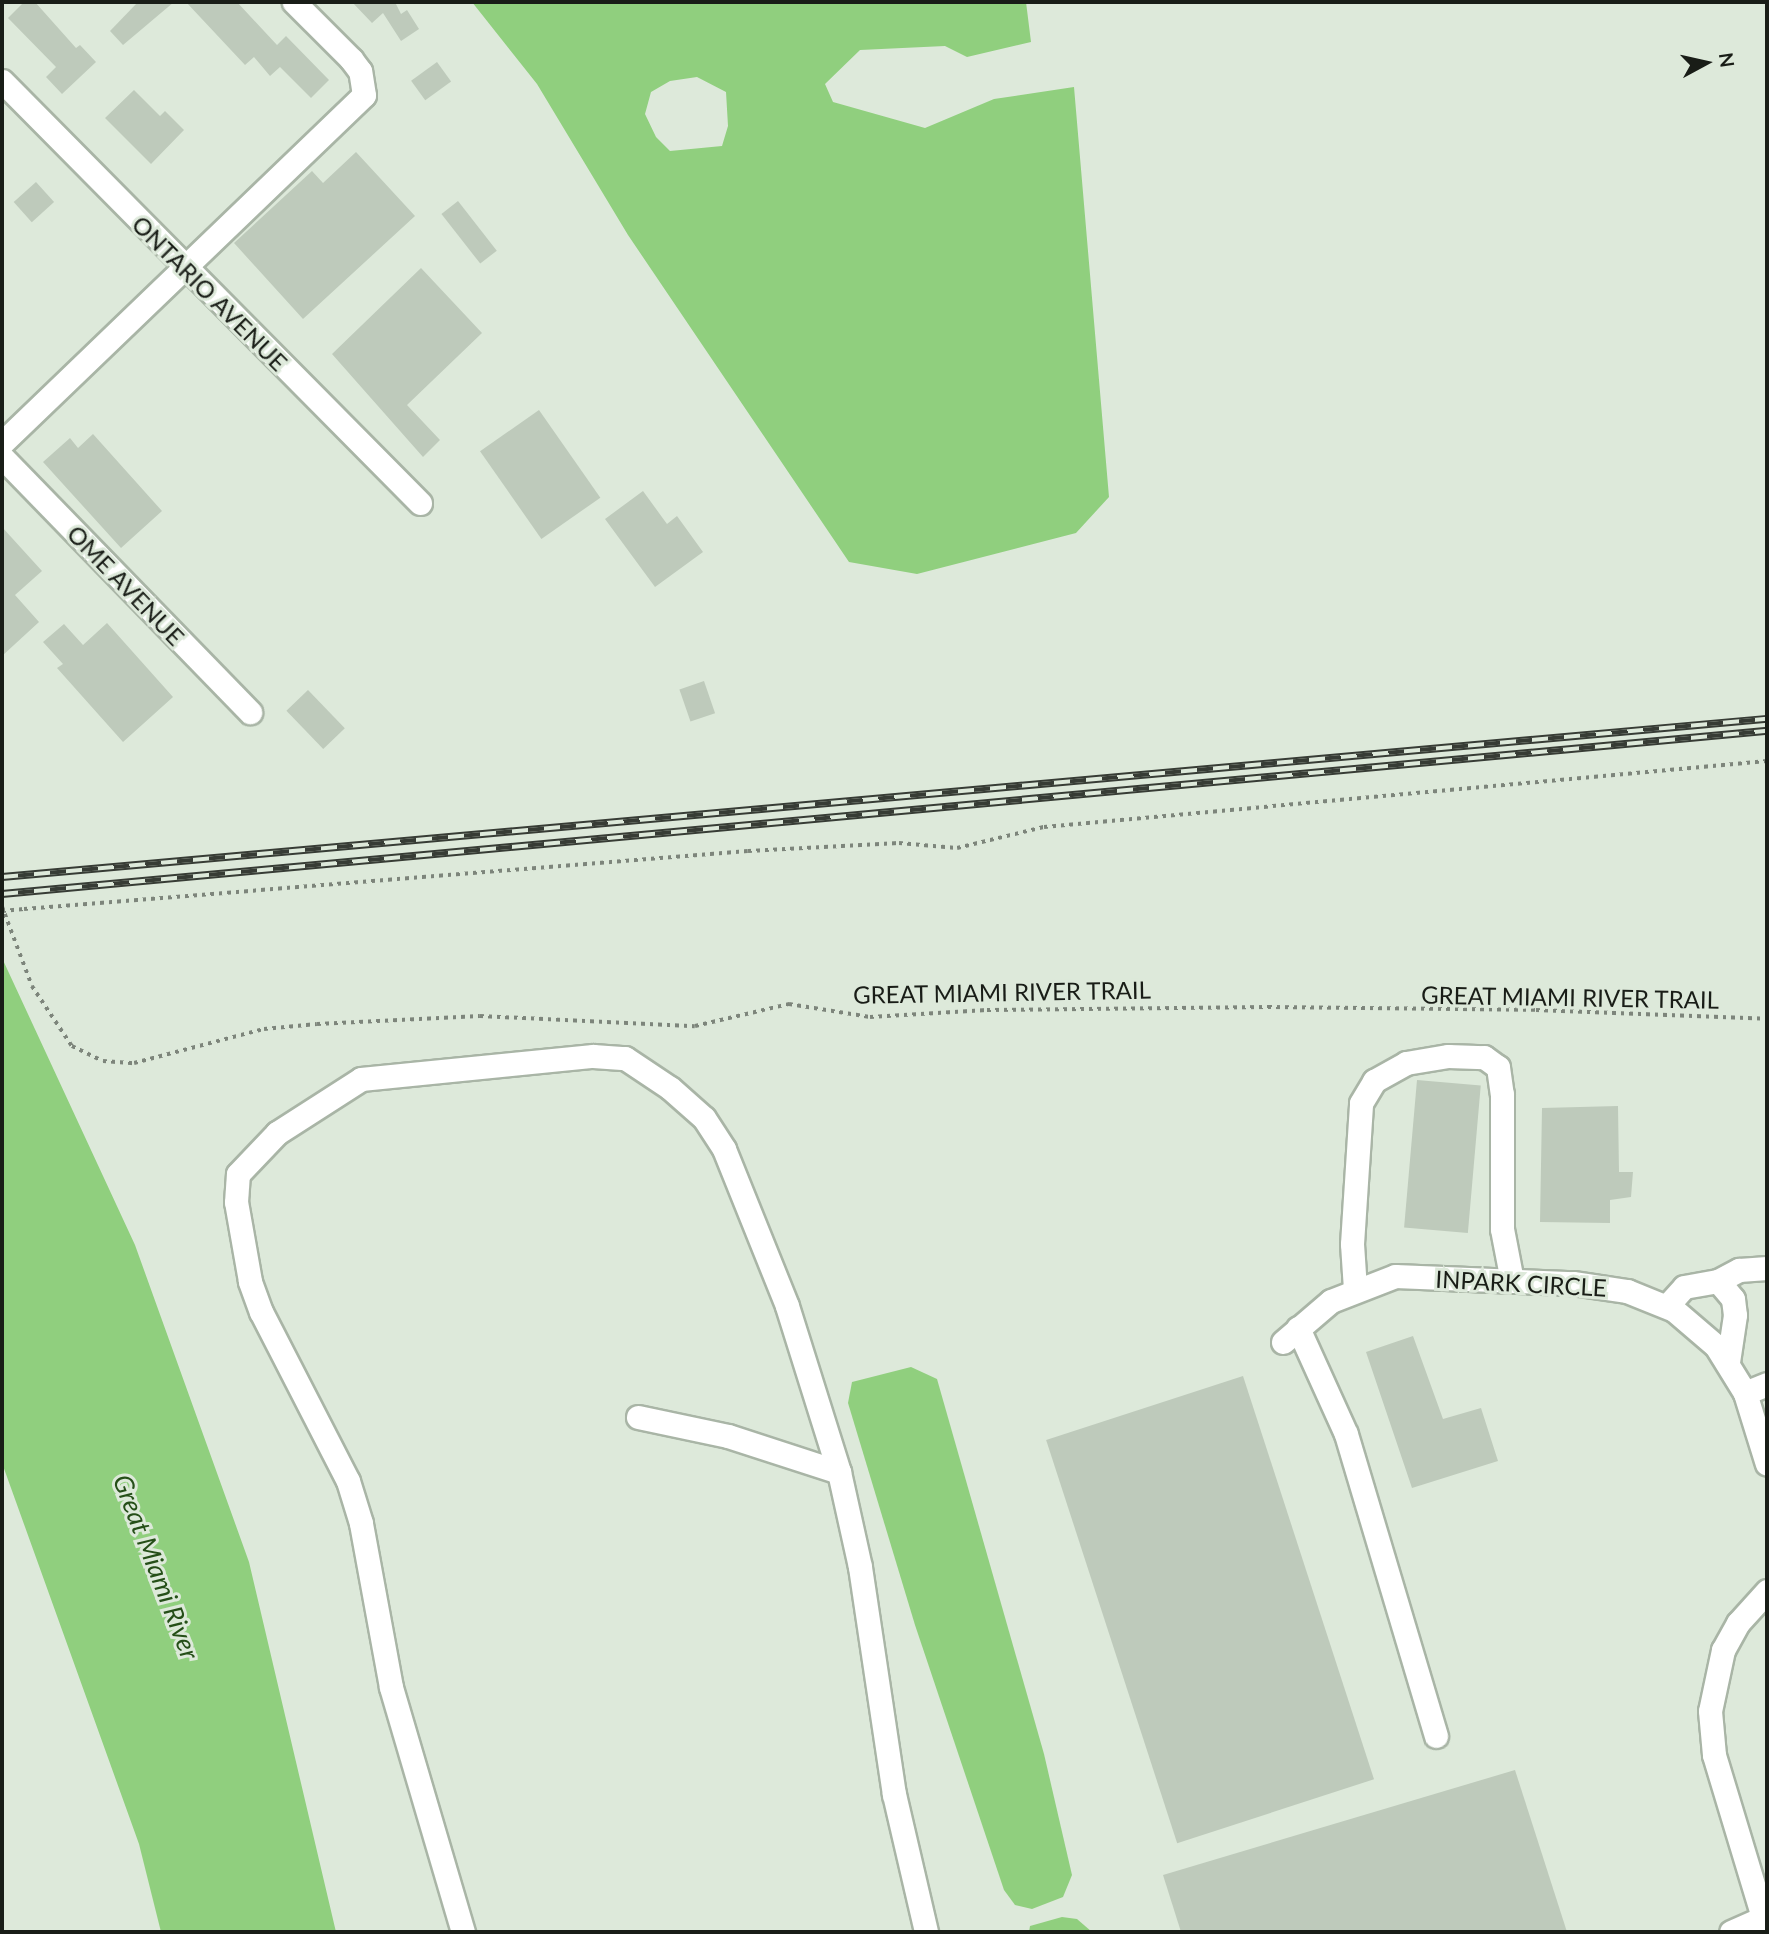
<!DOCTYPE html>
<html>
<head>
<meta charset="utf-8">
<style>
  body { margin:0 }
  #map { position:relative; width:1769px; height:1934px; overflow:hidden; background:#dde9da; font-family:Lato,sans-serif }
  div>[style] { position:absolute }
  .water>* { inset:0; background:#90cf7e }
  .building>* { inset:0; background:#becabb; transform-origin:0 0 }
  .path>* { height:3.5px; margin-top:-1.75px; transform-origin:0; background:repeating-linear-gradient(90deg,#7d857b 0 3.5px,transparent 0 8.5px) }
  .roads { filter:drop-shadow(2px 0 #a9b5a6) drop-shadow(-2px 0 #a9b5a6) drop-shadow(0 2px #a9b5a6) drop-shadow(0 -2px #a9b5a6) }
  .minor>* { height:23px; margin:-11.5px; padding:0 11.5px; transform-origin:11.5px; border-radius:11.5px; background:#fff }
  .rail>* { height:8px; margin-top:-4px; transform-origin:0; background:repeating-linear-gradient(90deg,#dde9da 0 16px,#373c35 0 32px); box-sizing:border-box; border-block:2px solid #373c35 }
  .path-bridge>* { height:3.5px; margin-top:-1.75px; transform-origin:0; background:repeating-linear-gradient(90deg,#7d857b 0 3.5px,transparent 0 8.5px) }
  span { translate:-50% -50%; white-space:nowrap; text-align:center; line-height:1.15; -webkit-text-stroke:6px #dde9da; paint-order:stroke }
  .street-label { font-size:24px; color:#191d17 }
  .water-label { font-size:26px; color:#254f18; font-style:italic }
  .frame { position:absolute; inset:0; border:4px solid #191d17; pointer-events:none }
  .north { position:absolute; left:1671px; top:28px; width:70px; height:70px; -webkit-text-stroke:5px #dde9da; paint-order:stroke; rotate:82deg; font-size:19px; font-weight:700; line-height:28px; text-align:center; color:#191d17 }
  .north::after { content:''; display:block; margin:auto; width:24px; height:32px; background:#191d17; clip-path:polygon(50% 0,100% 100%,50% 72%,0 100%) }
</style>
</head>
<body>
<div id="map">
  <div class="water">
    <i style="clip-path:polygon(evenodd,472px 2px,1026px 2px,1031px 42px,967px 57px,945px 46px,860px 50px,825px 84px,833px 102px,925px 128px,994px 99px,1074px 87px,1109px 497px,1076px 533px,917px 574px,849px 562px,628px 235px,537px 84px,472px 2px,697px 77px,726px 92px,728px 126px,722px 146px,670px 151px,656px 137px,645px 114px,651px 92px,670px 81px,697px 77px)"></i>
    <i style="clip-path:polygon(2px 958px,135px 1245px,249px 1562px,336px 1932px,161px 1932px,139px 1844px,2px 1463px)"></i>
    <i style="clip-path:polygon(911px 1367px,937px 1379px,1044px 1754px,1072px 1875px,1063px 1897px,1032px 1909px,1015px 1905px,1004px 1890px,915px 1625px,848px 1403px,852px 1382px)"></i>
    <i style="clip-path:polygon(1062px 1917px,1077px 1919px,1092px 1932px,1029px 1932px,1030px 1926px)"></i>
  </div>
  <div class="building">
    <i style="clip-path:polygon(24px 2px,35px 2px,76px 48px,80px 45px,96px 62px,62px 94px,46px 77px,56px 67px,8px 18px)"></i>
    <i style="clip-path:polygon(138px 2px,174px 2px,123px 45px,110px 31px)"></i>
    <i style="clip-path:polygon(186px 2px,237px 2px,277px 45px,286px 36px,329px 80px,311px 98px,280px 67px,270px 76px,254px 57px,245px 65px)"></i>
    <i style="clip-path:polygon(352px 2px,395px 2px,401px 14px,407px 10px,419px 29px,401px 41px,383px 13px,372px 23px)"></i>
    <i style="left:437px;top:62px;width:24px;height:32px;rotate:54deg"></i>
    <i style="clip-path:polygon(134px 90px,160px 116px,165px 111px,184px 130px,151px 164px,105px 118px)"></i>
    <i style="clip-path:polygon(356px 152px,415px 216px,303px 319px,234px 243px,312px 171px,323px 183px)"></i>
    <i style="left:36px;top:182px;width:27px;height:30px;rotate:48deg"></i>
    <i style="left:458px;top:201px;width:63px;height:21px;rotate:52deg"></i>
    <i style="clip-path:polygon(421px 268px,482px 333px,407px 405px,440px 440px,423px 457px,332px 354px)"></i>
    <i style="left:539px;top:410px;width:107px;height:72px;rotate:55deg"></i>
    <i style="clip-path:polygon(93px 434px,162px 511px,121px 548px,43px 462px,70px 438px,78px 448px)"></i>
    <i style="clip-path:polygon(643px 491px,667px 524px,677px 516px,703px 552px,655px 587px,605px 519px)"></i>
    <i style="clip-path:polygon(2px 527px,42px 571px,15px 595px,39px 622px,2px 656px)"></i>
    <i style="clip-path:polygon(107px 623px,173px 697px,123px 742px,57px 668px,63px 664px,43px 642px,64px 624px,83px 645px)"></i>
    <i style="left:704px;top:681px;width:34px;height:26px;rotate:71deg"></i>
    <i style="left:308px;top:690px;width:53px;height:30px;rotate:46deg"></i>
    <i style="left:1417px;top:1080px;width:64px;height:148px;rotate:5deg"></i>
    <i style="clip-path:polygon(1618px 1106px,1619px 1172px,1633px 1172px,1631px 1197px,1610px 1200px,1610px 1223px,1540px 1222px,1542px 1108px)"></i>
    <i style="clip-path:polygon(1413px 1336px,1443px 1419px,1481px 1408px,1498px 1461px,1412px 1488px,1366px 1352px)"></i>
    <i style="left:1243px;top:1376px;width:424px;height:207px;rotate:72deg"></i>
    <i style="clip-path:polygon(1515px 1770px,1567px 1932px,1181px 1932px,1163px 1875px)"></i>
  </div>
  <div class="path">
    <i style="left:2px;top:906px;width:85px;rotate:69.4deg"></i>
    <i style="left:32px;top:986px;width:72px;rotate:56.3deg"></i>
    <i style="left:72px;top:1046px;width:34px;rotate:26deg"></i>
    <i style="left:103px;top:1061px;width:31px;rotate:4deg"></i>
    <i style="left:134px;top:1063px;width:134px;rotate:-14.7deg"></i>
    <i style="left:264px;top:1029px;width:53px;rotate:-5.4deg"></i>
    <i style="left:317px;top:1024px;width:163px;rotate:-2.8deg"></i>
    <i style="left:480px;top:1016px;width:215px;rotate:2.7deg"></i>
    <i style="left:695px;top:1026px;width:97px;rotate:-13.2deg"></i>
    <i style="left:789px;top:1004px;width:82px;rotate:9.1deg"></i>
    <i style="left:870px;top:1017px;width:117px;rotate:-3.4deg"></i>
    <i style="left:987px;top:1010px;width:281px;rotate:-0.6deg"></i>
    <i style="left:1268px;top:1007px;width:268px;rotate:0.6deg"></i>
    <i style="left:1536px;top:1010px;width:231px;rotate:2.2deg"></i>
    <i style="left:24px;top:909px;width:726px;rotate:-4.58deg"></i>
    <i style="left:748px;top:851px;width:151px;rotate:-3deg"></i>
    <i style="left:899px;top:843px;width:58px;rotate:4.9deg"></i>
    <i style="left:957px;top:848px;width:89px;rotate:-13.6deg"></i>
    <i style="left:1044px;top:827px;width:726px;rotate:-5.22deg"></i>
  </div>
  <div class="roads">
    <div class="minor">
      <i style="left:2px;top:81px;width:594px;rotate:45.27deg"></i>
      <i style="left:2px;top:443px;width:502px;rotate:-43.87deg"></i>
      <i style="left:364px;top:95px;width:24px;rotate:-99deg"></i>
      <i style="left:360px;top:71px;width:15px;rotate:-127deg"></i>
      <i style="left:351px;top:59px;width:81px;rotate:-135deg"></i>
      <i style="left:2px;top:457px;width:356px;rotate:45.8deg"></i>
      <i style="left:1718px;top:1281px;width:24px;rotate:-28deg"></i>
      <i style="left:1739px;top:1270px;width:28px;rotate:-4deg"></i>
      <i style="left:1355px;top:1289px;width:45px;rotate:-93.8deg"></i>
      <i style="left:1352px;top:1244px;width:141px;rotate:-86.3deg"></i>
      <i style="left:1361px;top:1103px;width:26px;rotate:-59deg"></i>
      <i style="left:1374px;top:1081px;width:37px;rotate:-29deg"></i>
      <i style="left:1406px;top:1063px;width:43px;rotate:-9.5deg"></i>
      <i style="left:1448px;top:1056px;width:36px;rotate:2deg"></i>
      <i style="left:1484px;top:1057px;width:17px;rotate:36deg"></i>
      <i style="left:1498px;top:1067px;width:27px;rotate:82deg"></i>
      <i style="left:1502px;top:1094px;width:135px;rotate:90deg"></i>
      <i style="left:1502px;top:1229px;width:53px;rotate:79.1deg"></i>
      <i style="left:1667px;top:1306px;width:25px;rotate:-48deg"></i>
      <i style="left:1684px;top:1287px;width:35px;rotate:-10deg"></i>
      <i style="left:1718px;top:1281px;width:23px;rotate:50deg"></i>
      <i style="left:1733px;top:1299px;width:16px;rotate:83deg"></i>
      <i style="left:1735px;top:1315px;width:48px;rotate:98.5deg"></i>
      <i style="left:1298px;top:1328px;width:116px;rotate:65.6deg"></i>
      <i style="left:1346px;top:1434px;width:315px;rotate:73.4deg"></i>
      <i style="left:1283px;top:1342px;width:63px;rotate:-40.5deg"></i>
      <i style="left:1331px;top:1301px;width:69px;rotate:-21.3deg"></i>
      <i style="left:1395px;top:1276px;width:178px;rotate:2.3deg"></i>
      <i style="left:1573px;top:1283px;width:55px;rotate:8.4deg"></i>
      <i style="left:1627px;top:1291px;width:51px;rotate:22deg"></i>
      <i style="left:1674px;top:1310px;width:55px;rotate:40.6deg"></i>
      <i style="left:1716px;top:1346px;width:55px;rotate:58.3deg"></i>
      <i style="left:1745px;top:1393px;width:74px;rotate:72.8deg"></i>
      <i style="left:1745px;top:1393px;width:24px;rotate:-22deg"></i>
      <i style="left:638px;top:1417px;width:92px;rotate:11.9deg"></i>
      <i style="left:728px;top:1436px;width:117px;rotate:18deg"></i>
      <i style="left:1767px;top:1591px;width:43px;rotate:132.2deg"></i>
      <i style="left:1738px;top:1623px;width:31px;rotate:119deg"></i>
      <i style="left:1723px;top:1650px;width:62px;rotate:102deg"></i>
      <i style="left:1710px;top:1711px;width:44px;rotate:84.8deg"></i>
      <i style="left:1714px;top:1755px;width:183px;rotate:73.2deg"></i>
      <i style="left:463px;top:1932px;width:255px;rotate:-106.4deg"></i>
      <i style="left:391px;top:1687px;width:167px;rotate:-100.4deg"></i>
      <i style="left:361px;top:1523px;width:44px;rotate:-107.2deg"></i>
      <i style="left:348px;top:1481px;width:190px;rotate:-117.2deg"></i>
      <i style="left:261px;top:1312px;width:33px;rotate:-110deg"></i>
      <i style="left:250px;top:1281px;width:80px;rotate:-100deg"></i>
      <i style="left:236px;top:1202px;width:28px;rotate:-86deg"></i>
      <i style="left:238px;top:1174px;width:57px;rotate:-46.4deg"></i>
      <i style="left:277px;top:1133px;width:100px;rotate:-32.7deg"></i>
      <i style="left:361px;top:1079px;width:233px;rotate:-5.7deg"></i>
      <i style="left:593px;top:1056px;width:32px;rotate:4deg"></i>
      <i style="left:625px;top:1058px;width:54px;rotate:33.7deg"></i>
      <i style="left:670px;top:1088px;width:45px;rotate:41.4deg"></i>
      <i style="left:704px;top:1118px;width:37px;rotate:57deg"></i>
      <i style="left:724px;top:1149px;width:169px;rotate:68.1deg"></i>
      <i style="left:787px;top:1306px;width:174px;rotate:72.6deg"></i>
      <i style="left:839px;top:1472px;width:97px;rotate:77.5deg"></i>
      <i style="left:860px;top:1567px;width:230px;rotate:81.5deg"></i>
      <i style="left:894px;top:1794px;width:142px;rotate:76.9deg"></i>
      <i style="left:1731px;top:1932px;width:39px;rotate:-24deg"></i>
    </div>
  </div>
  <div class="rail">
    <i style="left:2px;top:877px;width:1772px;rotate:-5.12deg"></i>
    <i style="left:2px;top:894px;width:1773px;rotate:-5.28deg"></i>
  </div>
  <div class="path-bridge">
    <i style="left:2px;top:911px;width:22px;rotate:-5deg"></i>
  </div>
  <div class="street-label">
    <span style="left:210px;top:293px;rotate:45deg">ONTARIO AVENUE</span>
    <span style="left:126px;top:585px;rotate:46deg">OME AVENUE</span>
    <span style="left:1002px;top:992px;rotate:-1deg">GREAT MIAMI RIVER TRAIL</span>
    <span style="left:1570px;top:997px;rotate:1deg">GREAT MIAMI RIVER TRAIL</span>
    <span style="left:1521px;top:1283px;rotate:3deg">INPARK CIRCLE</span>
  </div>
  <div class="water-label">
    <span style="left:156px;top:1567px;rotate:69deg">Great Miami River</span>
  </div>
  <div class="frame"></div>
  <div class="north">N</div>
</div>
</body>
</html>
